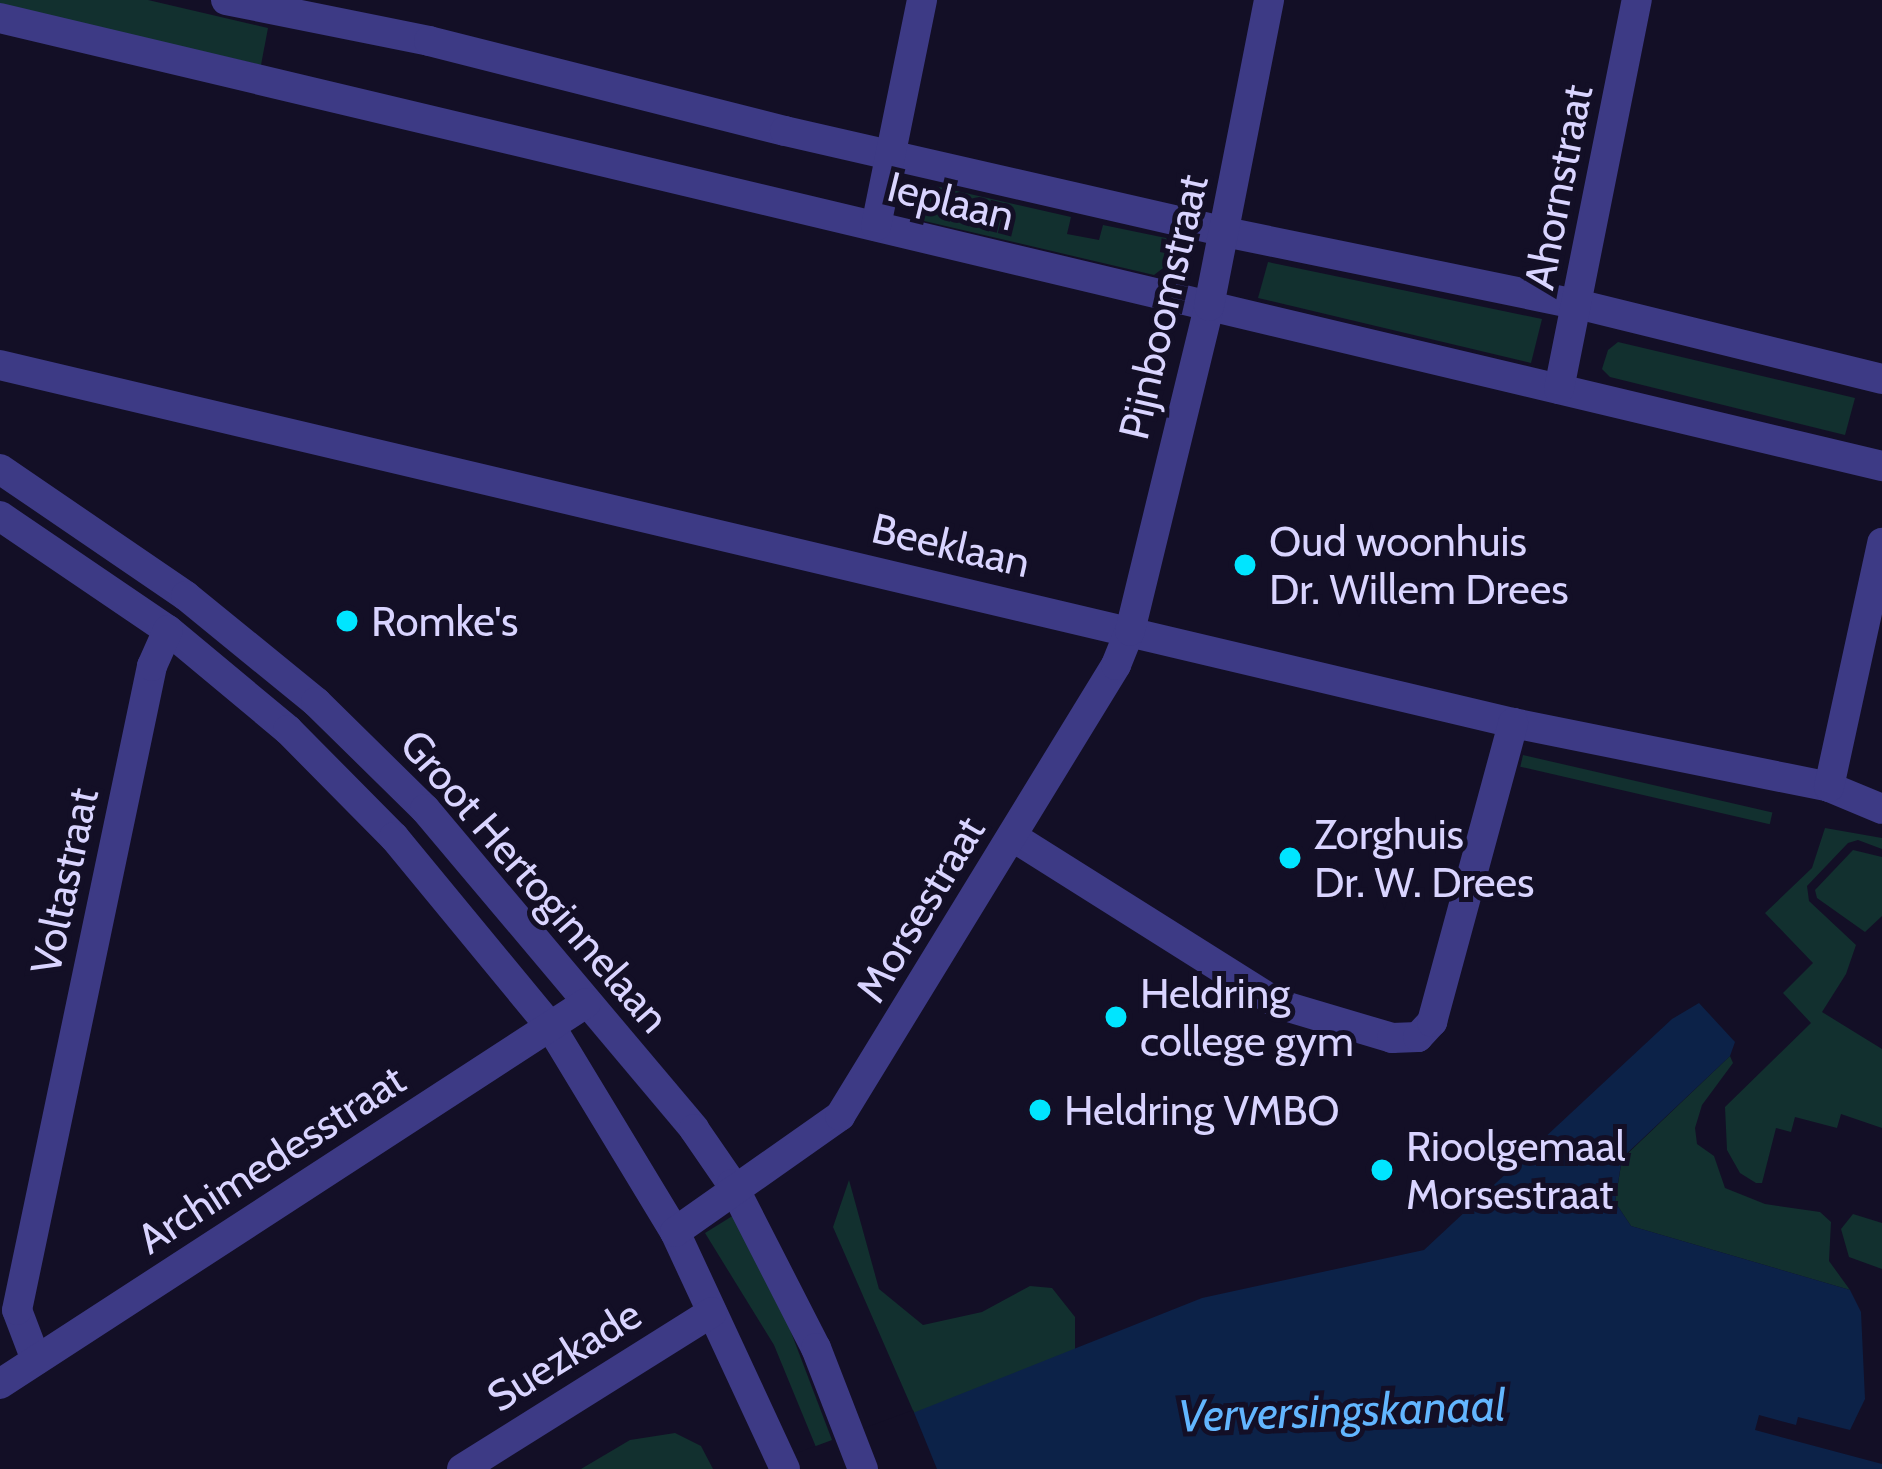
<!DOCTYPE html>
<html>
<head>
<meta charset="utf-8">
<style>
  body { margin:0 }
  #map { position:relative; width:1882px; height:1469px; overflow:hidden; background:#130f26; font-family:Cabin,sans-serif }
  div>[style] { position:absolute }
  .green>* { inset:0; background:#12302f; transform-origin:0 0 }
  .water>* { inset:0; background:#0c2248 }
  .pier>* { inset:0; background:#130f26 }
  .minor>* { height:30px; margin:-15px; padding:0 15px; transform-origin:15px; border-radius:15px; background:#3d3a85 }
  .dots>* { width:33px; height:33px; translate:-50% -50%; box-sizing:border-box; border:6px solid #130f26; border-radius:50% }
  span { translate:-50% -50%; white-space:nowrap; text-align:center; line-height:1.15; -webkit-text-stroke:10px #130f26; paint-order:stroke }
  .street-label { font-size:42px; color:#d9d4ff }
  .poi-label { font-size:42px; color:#d9d4ff }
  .left { translate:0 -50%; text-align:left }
  .water-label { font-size:45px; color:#62b6ff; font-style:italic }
</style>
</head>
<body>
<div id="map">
  <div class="green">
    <i style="clip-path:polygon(0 0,148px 0,268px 28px,261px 65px,0 6px)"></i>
    <i style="clip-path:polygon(926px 184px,1071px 217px,1067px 234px,1099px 240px,1103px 225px,1166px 238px,1172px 248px,1167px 265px,1154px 275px,920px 220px)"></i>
    <i style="clip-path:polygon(1268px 262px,1542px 319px,1531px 363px,1258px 298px)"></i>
    <i style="clip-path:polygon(1618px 342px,1855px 398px,1845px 435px,1610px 377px,1602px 369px,1608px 350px)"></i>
    <i style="left:1523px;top:755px;width:256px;height:12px;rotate:13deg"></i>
    <i style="clip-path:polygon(1825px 828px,1882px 838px,1882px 849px,1858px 840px,1848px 843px,1807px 886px,1809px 901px,1856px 945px,1846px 974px,1822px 1012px,1882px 1049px,1882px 1128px,1841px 1114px,1837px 1128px,1795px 1117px,1791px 1132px,1776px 1128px,1762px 1183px,1756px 1183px,1740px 1173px,1727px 1150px,1725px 1107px,1811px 1023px,1783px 993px,1813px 963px,1765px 913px,1812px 868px)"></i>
    <i style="clip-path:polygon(1853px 850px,1882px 857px,1882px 916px,1865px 932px,1817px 898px,1815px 890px)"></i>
    <i style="clip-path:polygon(1730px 1056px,1733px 1063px,1702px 1105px,1695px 1128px,1697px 1144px,1714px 1156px,1725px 1188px,1765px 1204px,1820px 1212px,1831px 1222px,1829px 1261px,1850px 1290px,1631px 1226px,1615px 1202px,1622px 1159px)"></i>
    <i style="clip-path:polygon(849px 1180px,879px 1289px,923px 1325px,982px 1312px,1030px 1286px,1052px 1288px,1075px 1317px,1075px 1350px,915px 1415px,833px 1227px)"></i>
    <i style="clip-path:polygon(1853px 1214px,1882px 1223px,1882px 1269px,1849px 1257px,1841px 1229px)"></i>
    <i style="clip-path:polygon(734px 1215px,772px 1282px,843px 1469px,825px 1469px,774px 1345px,705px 1233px)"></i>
    <i style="clip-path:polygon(675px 1433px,701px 1446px,713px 1469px,581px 1469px,630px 1440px)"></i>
  </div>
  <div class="water">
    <i style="clip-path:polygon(1699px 1003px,1735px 1042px,1730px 1056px,1622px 1158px,1615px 1202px,1631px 1226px,1850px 1290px,1861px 1312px,1865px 1399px,1850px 1430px,1798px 1417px,1796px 1425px,1759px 1415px,1755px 1430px,1882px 1464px,1882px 1469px,772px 1469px,1202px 1298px,1424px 1250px,1672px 1019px)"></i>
  </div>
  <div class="pier">
    <i style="clip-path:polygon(913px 1410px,937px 1469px,766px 1469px,770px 1463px)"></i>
  </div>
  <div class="minor">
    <i style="left:226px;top:0;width:207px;rotate:11.4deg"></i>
    <i style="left:429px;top:41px;width:367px;rotate:14.2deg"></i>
    <i style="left:785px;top:131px;width:451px;rotate:12.9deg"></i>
    <i style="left:1225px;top:232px;width:359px;rotate:11.6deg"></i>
    <i style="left:1577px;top:304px;width:314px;rotate:13.8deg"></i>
    <i style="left:0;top:18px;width:1935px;rotate:13.39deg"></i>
    <i style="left:876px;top:226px;width:231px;rotate:-78.5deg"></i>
    <i style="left:0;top:365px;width:1555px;rotate:13.31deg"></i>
    <i style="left:1513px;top:723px;width:322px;rotate:11.4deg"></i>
    <i style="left:1829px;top:787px;width:57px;rotate:22.5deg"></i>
    <i style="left:1559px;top:389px;width:397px;rotate:-78.7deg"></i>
    <i style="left:0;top:469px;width:225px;rotate:34.3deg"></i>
    <i style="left:186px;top:596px;width:168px;rotate:39.2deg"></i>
    <i style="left:316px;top:702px;width:153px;rotate:44.5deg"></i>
    <i style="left:425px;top:809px;width:418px;rotate:49.9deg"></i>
    <i style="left:694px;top:1129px;width:67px;rotate:55.4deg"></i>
    <i style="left:732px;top:1184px;width:184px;rotate:62.9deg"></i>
    <i style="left:816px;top:1348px;width:130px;rotate:68.8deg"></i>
    <i style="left:0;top:516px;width:203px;rotate:34.2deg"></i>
    <i style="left:168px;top:630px;width:156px;rotate:39.8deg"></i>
    <i style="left:288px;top:730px;width:151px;rotate:45.3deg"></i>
    <i style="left:394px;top:837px;width:249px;rotate:50.5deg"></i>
    <i style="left:552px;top:1029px;width:237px;rotate:58.8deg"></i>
    <i style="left:675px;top:1232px;width:261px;rotate:65.1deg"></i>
    <i style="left:1829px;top:787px;width:250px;rotate:-77.7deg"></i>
    <i style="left:1013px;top:837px;width:313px;rotate:32.2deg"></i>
    <i style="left:1278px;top:1004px;width:119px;rotate:16.6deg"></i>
    <i style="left:1392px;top:1038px;width:26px;rotate:-2deg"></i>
    <i style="left:1418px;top:1037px;width:21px;rotate:-47deg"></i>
    <i style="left:1432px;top:1022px;width:310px;rotate:-74.8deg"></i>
    <i style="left:675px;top:1232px;width:202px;rotate:-35.1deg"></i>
    <i style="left:840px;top:1116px;width:529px;rotate:-58.53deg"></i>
    <i style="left:1116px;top:665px;width:37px;rotate:-68deg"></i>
    <i style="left:1130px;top:631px;width:334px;rotate:-76.3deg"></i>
    <i style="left:1209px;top:306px;width:312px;rotate:-78.9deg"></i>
    <i style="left:36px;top:1360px;width:53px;rotate:-110.8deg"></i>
    <i style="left:17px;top:1310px;width:658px;rotate:-78.16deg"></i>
    <i style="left:152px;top:666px;width:39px;rotate:-66deg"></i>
    <i style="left:0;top:1384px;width:699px;rotate:-33.03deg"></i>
    <i style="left:462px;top:1469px;width:295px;rotate:-32.1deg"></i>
  </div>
  <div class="dots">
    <i style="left:1245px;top:565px;background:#00e5ff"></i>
    <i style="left:347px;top:621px;background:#00e5ff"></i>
    <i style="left:1290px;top:858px;background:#00e5ff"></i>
    <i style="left:1116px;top:1017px;background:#00e5ff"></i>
    <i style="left:1040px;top:1110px;background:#00e5ff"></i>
    <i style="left:1382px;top:1170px;background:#00e5ff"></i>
  </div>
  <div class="street-label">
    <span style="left:1558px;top:187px;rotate:-79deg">Ahornstraat</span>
    <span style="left:951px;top:201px;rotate:14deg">Ieplaan</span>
    <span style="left:1163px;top:307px;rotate:-77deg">Pijnboomstraat</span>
    <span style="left:951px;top:545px;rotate:13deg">Beeklaan</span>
    <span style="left:64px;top:881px;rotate:-78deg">Voltastraat</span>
    <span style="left:535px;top:881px;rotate:49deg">Groot Hertoginnelaan</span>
    <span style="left:920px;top:909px;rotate:-59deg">Morsestraat</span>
    <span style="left:271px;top:1159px;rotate:-33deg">Archimedesstraat</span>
    <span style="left:564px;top:1355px;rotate:-32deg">Suezkade</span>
  </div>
  <div class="poi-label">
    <span class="left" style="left:1269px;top:565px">Oud woonhuis<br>Dr. Willem Drees</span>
    <span class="left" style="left:371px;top:621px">Romke's</span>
    <span class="left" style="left:1314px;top:858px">Zorghuis<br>Dr. W. Drees</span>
    <span class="left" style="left:1140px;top:1017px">Heldring<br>college gym</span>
    <span class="left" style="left:1064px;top:1110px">Heldring VMBO</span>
    <span class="left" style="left:1406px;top:1170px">Rioolgemaal<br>Morsestraat</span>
  </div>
  <div class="water-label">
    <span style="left:1342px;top:1411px;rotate:-2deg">Verversingskanaal</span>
  </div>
</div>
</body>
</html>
